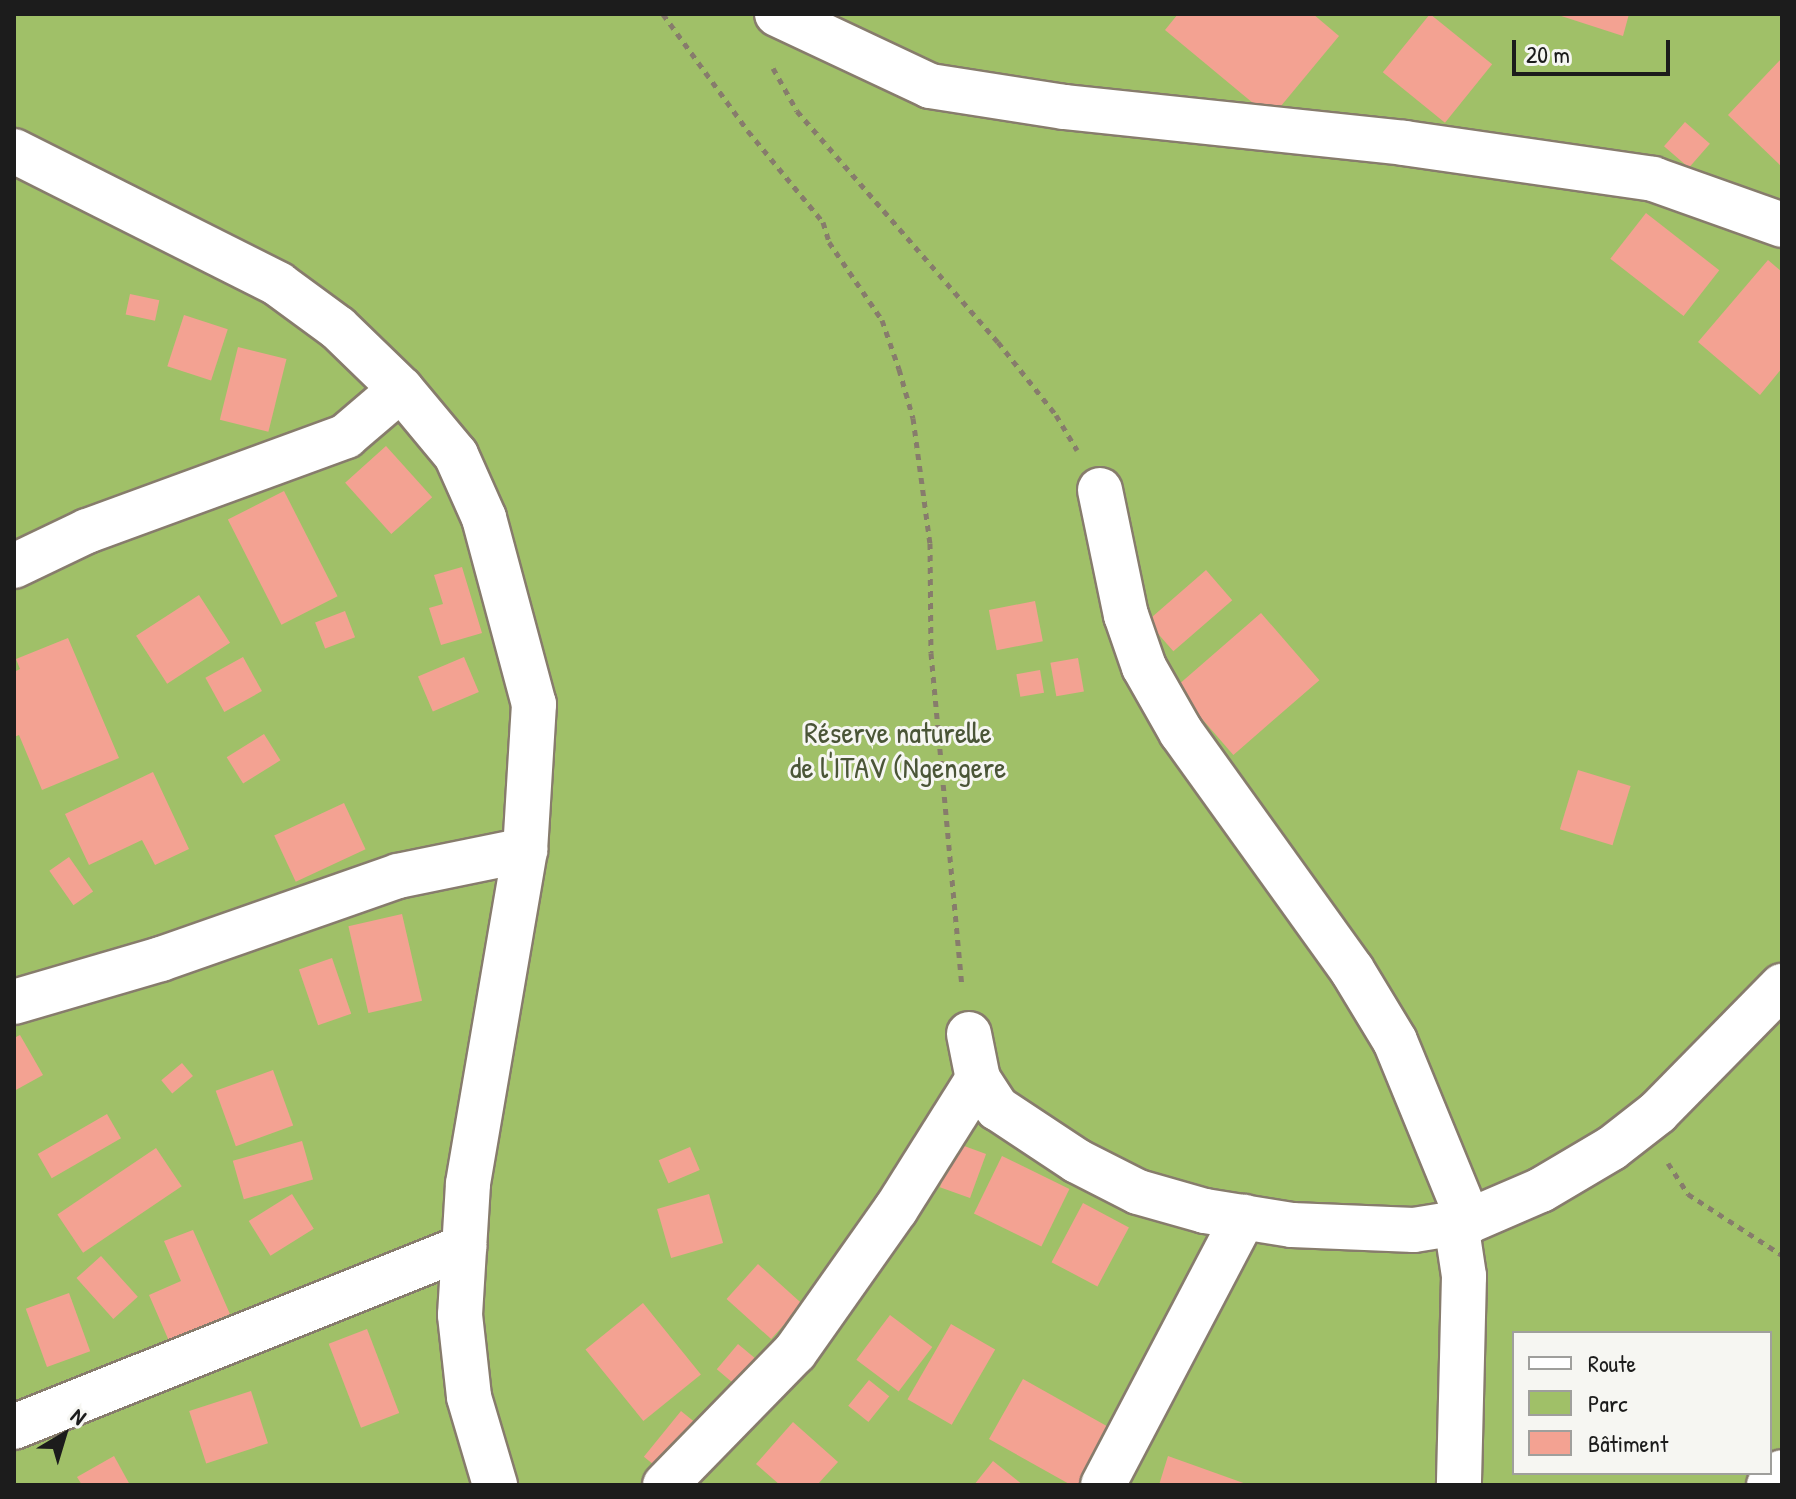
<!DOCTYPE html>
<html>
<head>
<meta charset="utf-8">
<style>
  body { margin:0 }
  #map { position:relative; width:1796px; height:1499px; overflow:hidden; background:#f2dbbc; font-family:"Patrick Hand",sans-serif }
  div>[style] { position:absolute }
  .green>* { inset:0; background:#a0c068 }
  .building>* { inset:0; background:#f3a292; transform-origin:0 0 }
  .path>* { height:5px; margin-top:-2.5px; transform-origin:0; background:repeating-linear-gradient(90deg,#877c6c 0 6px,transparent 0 12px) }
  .roads { filter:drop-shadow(2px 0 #877c6c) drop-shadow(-2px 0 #877c6c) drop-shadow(0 2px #877c6c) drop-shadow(0 -2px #877c6c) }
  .minor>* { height:44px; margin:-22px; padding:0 22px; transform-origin:22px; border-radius:22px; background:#fff }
  .tertiary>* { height:44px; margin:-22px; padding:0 22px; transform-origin:22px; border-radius:22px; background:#fff }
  span { translate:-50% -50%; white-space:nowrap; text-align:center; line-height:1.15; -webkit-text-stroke:6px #f6f6f2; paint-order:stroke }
  .park-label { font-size:30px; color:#4a5537 }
  .frame { position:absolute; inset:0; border:16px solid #1c1c1c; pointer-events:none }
  .legend { position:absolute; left:1512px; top:1331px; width:260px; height:144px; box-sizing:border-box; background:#f6f6f2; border:2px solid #9f9f9c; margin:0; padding:10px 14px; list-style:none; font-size:24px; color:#1c1c1c }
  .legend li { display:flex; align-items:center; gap:16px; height:40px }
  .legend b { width:40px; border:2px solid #9f9f9c }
  .north { position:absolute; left:24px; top:1395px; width:80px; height:80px; -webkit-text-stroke:6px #f6f6f2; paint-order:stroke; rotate:38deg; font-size:22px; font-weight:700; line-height:32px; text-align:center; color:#1c1c1c }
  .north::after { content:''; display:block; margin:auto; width:28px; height:36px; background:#1c1c1c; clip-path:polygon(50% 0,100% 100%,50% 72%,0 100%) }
  .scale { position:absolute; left:1512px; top:40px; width:158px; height:36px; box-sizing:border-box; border:4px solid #1c1c1c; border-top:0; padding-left:10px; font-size:24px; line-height:28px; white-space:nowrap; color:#1c1c1c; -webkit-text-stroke:6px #f6f6f2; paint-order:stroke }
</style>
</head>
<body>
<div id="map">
  <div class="green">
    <i style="clip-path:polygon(evenodd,14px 14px,1782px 14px,1782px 1485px,14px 1485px,14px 14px,1514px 1333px,1770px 1333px,1770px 1473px,1514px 1473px,1514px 1333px)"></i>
  </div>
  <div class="building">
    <i style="clip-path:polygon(1178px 14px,1313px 14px,1339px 36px,1271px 118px,1165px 30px)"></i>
    <i style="left:1430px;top:14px;width:80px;height:75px;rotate:39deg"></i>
    <i style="clip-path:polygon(1555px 14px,1629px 14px,1623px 36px)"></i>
    <i style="clip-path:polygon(1782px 58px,1782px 167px,1728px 115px)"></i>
    <i style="left:1685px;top:122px;width:33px;height:32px;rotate:41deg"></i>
    <i style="left:1646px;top:213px;width:93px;height:58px;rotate:38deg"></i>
    <i style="clip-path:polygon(1768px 260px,1782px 272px,1782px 368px,1760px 395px,1698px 342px)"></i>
    <i style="left:130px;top:294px;width:30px;height:21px;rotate:12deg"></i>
    <i style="left:184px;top:315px;width:46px;height:54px;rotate:18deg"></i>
    <i style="left:238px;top:347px;width:50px;height:75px;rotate:14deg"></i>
    <i style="left:386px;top:446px;width:69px;height:55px;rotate:48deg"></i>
    <i style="left:284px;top:491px;width:118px;height:63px;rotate:63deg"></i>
    <i style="clip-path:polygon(462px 567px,482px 633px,441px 645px,429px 608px,443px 604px,434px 575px)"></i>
    <i style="left:1206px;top:570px;width:40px;height:78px;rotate:49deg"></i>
    <i style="left:199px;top:595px;width:57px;height:75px;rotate:57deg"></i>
    <i style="left:1035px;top:601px;width:41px;height:47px;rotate:79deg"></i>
    <i style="left:345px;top:611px;width:28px;height:32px;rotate:69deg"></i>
    <i style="left:1261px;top:613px;width:89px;height:114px;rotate:49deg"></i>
    <i style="clip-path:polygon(68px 638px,119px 758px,42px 790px,19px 735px,14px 737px,14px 672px,20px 669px,16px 659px)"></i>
    <i style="left:243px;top:657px;width:39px;height:43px;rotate:61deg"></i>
    <i style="left:464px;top:657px;width:38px;height:50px;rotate:67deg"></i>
    <i style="left:1078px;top:658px;width:34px;height:28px;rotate:80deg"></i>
    <i style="left:1040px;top:670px;width:23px;height:24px;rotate:80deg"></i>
    <i style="left:264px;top:734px;width:31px;height:44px;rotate:58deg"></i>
    <i style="left:1578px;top:770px;width:55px;height:62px;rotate:17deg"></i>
    <i style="clip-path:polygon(153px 772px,189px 849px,155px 865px,142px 840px,89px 865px,65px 814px)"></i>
    <i style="left:344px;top:803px;width:51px;height:77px;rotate:65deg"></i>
    <i style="left:69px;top:857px;width:42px;height:24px;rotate:55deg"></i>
    <i style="left:402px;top:914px;width:89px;height:55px;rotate:77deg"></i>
    <i style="left:332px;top:958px;width:59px;height:35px;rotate:71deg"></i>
    <i style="clip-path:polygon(20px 1035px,43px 1075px,14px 1091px,14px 1038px)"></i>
    <i style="left:182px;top:1063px;width:17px;height:27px;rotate:50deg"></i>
    <i style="left:273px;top:1070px;width:59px;height:61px;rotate:70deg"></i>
    <i style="left:107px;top:1114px;width:28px;height:80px;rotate:60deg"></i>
    <i style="left:302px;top:1141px;width:40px;height:72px;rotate:74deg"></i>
    <i style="left:956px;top:1143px;width:32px;height:47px;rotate:20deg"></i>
    <i style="left:690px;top:1147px;width:25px;height:34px;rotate:67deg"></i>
    <i style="left:156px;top:1148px;width:46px;height:119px;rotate:56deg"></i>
    <i style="left:1002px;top:1156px;width:75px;height:64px;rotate:26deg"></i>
    <i style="left:292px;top:1194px;width:41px;height:51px;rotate:58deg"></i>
    <i style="left:709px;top:1194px;width:51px;height:54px;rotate:74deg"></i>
    <i style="left:1083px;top:1203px;width:52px;height:67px;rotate:28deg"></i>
    <i style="clip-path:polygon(193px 1230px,230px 1314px,169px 1341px,149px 1295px,181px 1281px,164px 1241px)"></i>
    <i style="left:101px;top:1256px;width:55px;height:33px;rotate:48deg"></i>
    <i style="left:758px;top:1264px;width:60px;height:47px;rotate:42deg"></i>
    <i style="left:69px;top:1293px;width:62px;height:46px;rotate:70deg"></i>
    <i style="left:643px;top:1303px;width:92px;height:74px;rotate:51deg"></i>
    <i style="left:890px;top:1315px;width:53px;height:56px;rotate:37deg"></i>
    <i style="left:951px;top:1324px;width:51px;height:87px;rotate:30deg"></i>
    <i style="left:367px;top:1329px;width:90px;height:41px;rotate:69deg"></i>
    <i style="left:738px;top:1344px;width:34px;height:33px;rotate:40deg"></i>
    <i style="clip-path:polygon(1023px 1379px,1112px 1429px,1081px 1485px,1071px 1485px,989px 1439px)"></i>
    <i style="left:869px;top:1380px;width:26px;height:33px;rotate:39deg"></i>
    <i style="left:251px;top:1391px;width:55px;height:65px;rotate:72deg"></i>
    <i style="left:681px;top:1411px;width:27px;height:59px;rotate:39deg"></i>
    <i style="clip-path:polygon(793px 1422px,838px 1462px,817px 1485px,780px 1485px,756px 1464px)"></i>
    <i style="clip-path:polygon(114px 1456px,130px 1485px,82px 1485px,77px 1477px)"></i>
    <i style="clip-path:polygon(1168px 1456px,1249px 1485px,1159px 1485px)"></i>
    <i style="clip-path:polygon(993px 1461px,1023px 1485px,974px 1485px)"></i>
  </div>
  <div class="path">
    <i style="left:663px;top:14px;width:145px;rotate:54deg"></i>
    <i style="left:748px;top:131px;width:118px;rotate:50.5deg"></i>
    <i style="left:823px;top:222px;width:21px;rotate:73deg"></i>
    <i style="left:829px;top:242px;width:94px;rotate:55.8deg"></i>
    <i style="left:882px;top:320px;width:52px;rotate:70.9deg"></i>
    <i style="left:899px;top:369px;width:51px;rotate:74.1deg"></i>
    <i style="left:913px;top:418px;width:126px;rotate:82.3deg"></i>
    <i style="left:930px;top:543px;width:110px;rotate:89.5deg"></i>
    <i style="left:931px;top:653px;width:334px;rotate:84.7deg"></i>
    <i style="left:773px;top:68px;width:49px;rotate:60.8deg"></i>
    <i style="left:797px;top:111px;width:306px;rotate:49deg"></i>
    <i style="left:998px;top:342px;width:93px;rotate:51.5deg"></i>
    <i style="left:1056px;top:415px;width:41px;rotate:59deg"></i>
    <i style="left:1668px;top:1163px;width:37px;rotate:57deg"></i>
    <i style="left:1688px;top:1194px;width:112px;rotate:33deg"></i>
  </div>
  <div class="roads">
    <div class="minor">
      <i style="left:777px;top:14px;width:169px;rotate:25.2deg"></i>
      <i style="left:930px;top:86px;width:136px;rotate:8.9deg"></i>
      <i style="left:1064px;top:107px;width:342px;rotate:6deg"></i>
      <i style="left:1404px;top:143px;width:252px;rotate:8.2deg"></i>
      <i style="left:1653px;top:179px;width:137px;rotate:19.6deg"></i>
      <i style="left:1100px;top:490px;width:128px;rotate:78.3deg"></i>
      <i style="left:1126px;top:615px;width:55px;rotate:70.9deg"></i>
      <i style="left:1144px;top:667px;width:75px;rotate:60.4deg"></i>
      <i style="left:1181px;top:732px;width:293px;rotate:54.3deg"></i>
      <i style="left:1352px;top:970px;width:83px;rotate:58.8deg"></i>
      <i style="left:1395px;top:1041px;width:195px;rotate:67.7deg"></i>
      <i style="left:14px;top:566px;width:81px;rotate:-25.6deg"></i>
      <i style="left:87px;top:531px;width:276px;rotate:-20.1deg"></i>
      <i style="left:346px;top:436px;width:72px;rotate:-40.5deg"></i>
      <i style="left:14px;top:1002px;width:153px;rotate:-16.3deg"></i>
      <i style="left:161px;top:959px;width:251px;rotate:-19.3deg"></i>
      <i style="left:398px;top:876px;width:130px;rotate:-11.6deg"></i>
      <i style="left:969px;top:1034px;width:46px;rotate:78.7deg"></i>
      <i style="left:978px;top:1079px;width:35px;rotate:57deg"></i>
      <i style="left:997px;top:1108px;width:96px;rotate:33.5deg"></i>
      <i style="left:1077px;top:1161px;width:68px;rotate:26.9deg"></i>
      <i style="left:1138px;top:1192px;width:70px;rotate:15.8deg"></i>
      <i style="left:1205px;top:1211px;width:88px;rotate:9.1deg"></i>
      <i style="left:1292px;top:1225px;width:122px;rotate:2.3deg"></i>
      <i style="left:1414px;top:1230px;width:56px;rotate:-9.3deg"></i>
      <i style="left:1469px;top:1221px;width:78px;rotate:-23.3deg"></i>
      <i style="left:1541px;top:1190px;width:82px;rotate:-30.6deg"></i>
      <i style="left:1612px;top:1148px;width:58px;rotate:-38deg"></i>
      <i style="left:1658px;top:1112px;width:177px;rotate:-45.5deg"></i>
      <i style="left:1456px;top:1223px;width:54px;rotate:81.4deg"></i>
      <i style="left:1464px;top:1276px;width:209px;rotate:91.4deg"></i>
      <i style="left:14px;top:1427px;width:485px;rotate:-21.8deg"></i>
      <i style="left:665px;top:1485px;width:186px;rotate:-45.7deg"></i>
      <i style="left:795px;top:1352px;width:175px;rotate:-54.8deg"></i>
      <i style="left:896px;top:1209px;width:154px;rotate:-57.8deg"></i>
      <i style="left:1103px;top:1485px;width:303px;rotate:-62.3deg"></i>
      <i style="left:1769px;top:1485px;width:18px;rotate:-45deg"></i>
    </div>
    <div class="tertiary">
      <i style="left:14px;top:151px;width:296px;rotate:26.7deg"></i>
      <i style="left:278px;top:284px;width:74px;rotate:36.3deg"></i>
      <i style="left:338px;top:328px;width:88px;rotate:44.1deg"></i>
      <i style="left:401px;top:389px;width:86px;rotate:50.2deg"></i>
      <i style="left:456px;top:455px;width:69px;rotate:66deg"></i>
      <i style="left:484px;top:518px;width:193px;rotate:75deg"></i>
      <i style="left:534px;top:704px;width:146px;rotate:93.5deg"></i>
      <i style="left:525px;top:850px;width:339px;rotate:99.7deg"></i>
      <i style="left:468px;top:1184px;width:131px;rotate:93.5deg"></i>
      <i style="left:460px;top:1315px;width:82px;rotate:83.7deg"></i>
      <i style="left:469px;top:1397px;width:92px;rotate:73.5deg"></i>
    </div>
  </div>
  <div class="park-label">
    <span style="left:898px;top:749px">Réserve naturelle<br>de l'ITAV (Ngengere</span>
  </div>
  <div class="frame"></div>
  <ul class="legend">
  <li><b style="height:10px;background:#fff"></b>Route</li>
  <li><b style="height:22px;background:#a0c068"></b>Parc</li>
  <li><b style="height:22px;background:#f3a292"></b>Bâtiment</li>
  </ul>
  <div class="north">N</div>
  <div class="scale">20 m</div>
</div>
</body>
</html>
